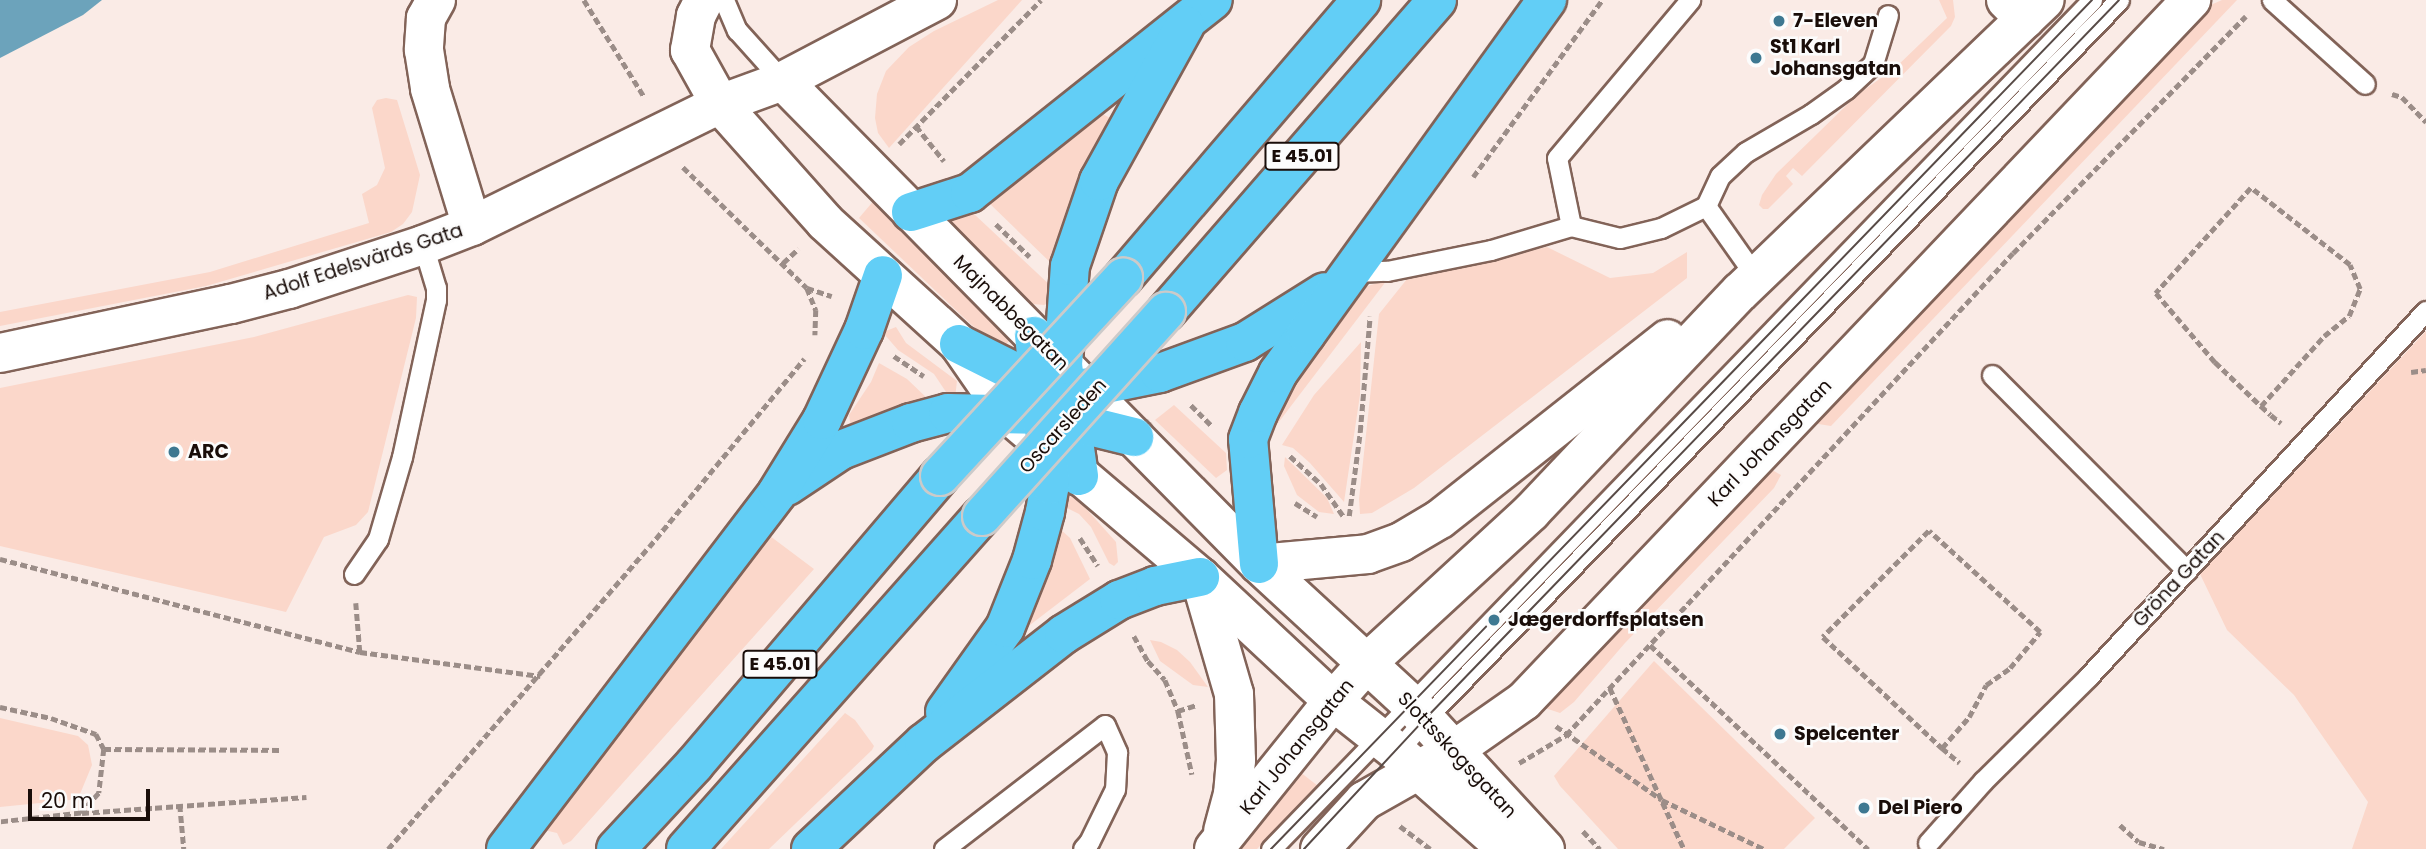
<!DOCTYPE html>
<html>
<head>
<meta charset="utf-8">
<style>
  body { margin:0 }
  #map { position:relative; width:2426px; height:849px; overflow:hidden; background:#faebe6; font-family:Poppins,sans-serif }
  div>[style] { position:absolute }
  .green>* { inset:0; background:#fbd7ca }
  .water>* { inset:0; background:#6ca3bb }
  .path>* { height:4.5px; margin-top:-2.25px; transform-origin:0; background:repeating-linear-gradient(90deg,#9b8d88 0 7px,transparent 0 10.5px) }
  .roads { filter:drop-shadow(2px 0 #826358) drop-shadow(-2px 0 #826358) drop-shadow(0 2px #826358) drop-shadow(0 -2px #826358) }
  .service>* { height:19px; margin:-9.5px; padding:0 9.5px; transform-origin:9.5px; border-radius:9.5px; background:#fff }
  .minor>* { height:38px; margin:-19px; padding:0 19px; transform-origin:19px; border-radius:19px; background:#fff }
  .tertiary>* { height:38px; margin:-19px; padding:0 19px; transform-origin:19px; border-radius:19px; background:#fff }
  .trunk>* { height:38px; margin:-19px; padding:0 19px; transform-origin:19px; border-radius:19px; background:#62cef6 }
  .tram>* { height:2px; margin:-1px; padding:0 1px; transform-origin:1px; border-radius:1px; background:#584b47 }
  .bridges { filter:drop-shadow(2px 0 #cccac9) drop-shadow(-2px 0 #cccac9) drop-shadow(0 2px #cccac9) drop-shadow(0 -2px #cccac9) }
  .trunk-bridge>* { height:38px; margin:-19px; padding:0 19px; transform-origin:19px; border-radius:19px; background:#62cef6 }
  .dots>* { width:19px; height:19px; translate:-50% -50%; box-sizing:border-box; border:4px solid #fcfcfc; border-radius:50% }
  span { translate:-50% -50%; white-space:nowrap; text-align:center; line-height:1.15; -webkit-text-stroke:5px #fcfcfc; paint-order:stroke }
  .shield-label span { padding:2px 5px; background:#fcfcfc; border:2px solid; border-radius:5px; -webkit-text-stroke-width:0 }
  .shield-label { font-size:18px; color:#190d09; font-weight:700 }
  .poi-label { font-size:19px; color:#190d09; font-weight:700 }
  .left { translate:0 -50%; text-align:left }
  .street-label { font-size:19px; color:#190d09 }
  .scale { position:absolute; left:28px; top:789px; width:122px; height:32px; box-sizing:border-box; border:4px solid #190d09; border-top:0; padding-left:9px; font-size:21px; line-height:24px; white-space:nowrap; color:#190d09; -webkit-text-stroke:5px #fcfcfc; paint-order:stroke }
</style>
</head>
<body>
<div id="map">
  <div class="green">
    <i style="clip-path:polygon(998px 0,1022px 0,889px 148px,878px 133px,875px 118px,877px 94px,886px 71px,909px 47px,934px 31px)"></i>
    <i style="clip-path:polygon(1939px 0,1953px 0,1955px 17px,1951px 26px,1802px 176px,1793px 168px,1786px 176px,1793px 184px,1768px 209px,1763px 209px,1759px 205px,1762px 195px,1776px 174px,1857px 95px,1895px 68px,1947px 18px)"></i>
    <i style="clip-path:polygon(2222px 0,2237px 0,1831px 426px,1812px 423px,2204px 8px)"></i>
    <i style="clip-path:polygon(386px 98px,397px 100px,420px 175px,412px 212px,403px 224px,391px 232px,206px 286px,0 326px,0 312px,210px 272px,369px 223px,362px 194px,377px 185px,385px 168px,372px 108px,377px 100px)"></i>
    <i style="clip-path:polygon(1095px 110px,1112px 119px,1080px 177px,1054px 266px,989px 203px)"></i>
    <i style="clip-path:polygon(876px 198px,993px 313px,1010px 340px,1003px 348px,987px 339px,961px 315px,859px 218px)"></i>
    <i style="clip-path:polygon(973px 213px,1052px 287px,1051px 302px,1044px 305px,1033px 304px,951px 225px,950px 221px)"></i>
    <i style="clip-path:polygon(1547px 247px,1610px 278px,1653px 273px,1687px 252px,1687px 278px,1414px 488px,1372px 513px,1360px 514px,1359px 499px,1379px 314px,1411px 274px)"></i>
    <i style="clip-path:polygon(1387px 280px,1275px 427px,1269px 428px,1270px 416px,1361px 288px)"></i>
    <i style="clip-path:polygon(408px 295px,417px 297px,416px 318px,368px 512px,356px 525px,324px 537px,286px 612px,0 546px,0 388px,254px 337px)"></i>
    <i style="clip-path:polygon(896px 327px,906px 343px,957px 381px,955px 398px,950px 398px,934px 374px,898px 350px,885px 335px,886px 331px)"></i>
    <i style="clip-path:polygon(2426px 331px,2426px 849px,2352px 849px,2368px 802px,2294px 695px,2227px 630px,2200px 574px)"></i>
    <i style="clip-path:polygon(1361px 342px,1360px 395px,1344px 502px,1310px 463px,1293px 448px,1282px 445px,1314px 395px)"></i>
    <i style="clip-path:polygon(879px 363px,907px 379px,929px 400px,851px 427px,849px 415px,871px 382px)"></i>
    <i style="clip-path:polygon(1174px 405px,1226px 453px,1227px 470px,1216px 478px,1155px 420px)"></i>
    <i style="clip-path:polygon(1285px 457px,1327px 498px,1334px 514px,1319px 512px,1297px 495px,1284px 466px)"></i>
    <i style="clip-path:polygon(1767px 467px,1781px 475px,1774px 488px,1625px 643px,1574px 702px,1560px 713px,1539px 706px)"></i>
    <i style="clip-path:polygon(1060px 492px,1072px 493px,1116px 542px,1118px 562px,1114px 566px,1109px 563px,1091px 527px,1079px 514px,1055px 502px)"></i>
    <i style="clip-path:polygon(1059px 528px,1070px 538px,1090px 579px,1026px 628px,1020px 619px)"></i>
    <i style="clip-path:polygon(766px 533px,814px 569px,571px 841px,563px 845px,557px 833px,544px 830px)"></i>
    <i style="clip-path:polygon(1150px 640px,1161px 642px,1177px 650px,1190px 662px,1208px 687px,1193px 685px,1160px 661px)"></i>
    <i style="clip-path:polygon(1654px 661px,1815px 818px,1784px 849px,1618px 849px,1560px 786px,1554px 776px)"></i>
    <i style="clip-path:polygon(845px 713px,855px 720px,874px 746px,872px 750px,769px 849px,721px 849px)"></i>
    <i style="clip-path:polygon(0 718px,78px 736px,88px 745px,92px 765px,80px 794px,70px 800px,0 807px)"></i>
    <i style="clip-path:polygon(1300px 772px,1318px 786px,1257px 849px,1232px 849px)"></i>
  </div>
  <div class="water">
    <i style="clip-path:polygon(0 0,102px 0,83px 15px,0 58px)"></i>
  </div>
  <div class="path">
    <i style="left:584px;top:0;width:115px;rotate:58.1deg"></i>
    <i style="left:2392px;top:94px;width:10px;rotate:17deg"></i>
    <i style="left:2402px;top:97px;width:35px;rotate:46deg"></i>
    <i style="left:916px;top:126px;width:45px;rotate:51.3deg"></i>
    <i style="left:899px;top:144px;width:202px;rotate:-45.4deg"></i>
    <i style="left:683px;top:167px;width:173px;rotate:44.3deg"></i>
    <i style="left:807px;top:288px;width:24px;rotate:68deg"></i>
    <i style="left:816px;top:310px;width:25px;rotate:92deg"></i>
    <i style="left:1473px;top:177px;width:219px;rotate:-53.9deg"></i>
    <i style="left:996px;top:224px;width:47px;rotate:44.1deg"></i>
    <i style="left:783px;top:263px;width:21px;rotate:-43deg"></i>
    <i style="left:807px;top:288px;width:26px;rotate:18deg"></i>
    <i style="left:894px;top:356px;width:36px;rotate:34deg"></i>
    <i style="left:2411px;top:372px;width:15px;rotate:-8deg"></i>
    <i style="left:1191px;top:405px;width:30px;rotate:45deg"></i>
    <i style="left:2261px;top:406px;width:94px;rotate:-48deg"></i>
    <i style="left:2324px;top:336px;width:32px;rotate:-39deg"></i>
    <i style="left:2349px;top:316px;width:29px;rotate:-68deg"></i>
    <i style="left:2360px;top:289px;width:26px;rotate:-113deg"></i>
    <i style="left:2350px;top:265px;width:125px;rotate:-142.1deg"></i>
    <i style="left:2251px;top:188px;width:142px;rotate:132.1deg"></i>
    <i style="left:2156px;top:293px;width:91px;rotate:49.5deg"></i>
    <i style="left:2215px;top:362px;width:64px;rotate:43.7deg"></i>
    <i style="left:2261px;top:406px;width:13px;rotate:42deg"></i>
    <i style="left:2271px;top:415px;width:13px;rotate:39deg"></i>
    <i style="left:1290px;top:456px;width:42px;rotate:42.1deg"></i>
    <i style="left:1321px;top:484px;width:40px;rotate:55.1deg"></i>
    <i style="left:1295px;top:503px;width:26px;rotate:32deg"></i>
    <i style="left:1349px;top:516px;width:85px;rotate:-82.5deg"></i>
    <i style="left:1360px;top:432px;width:116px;rotate:-85.1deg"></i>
    <i style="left:1080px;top:538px;width:33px;rotate:57deg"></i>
    <i style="left:0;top:559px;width:372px;rotate:14.5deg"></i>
    <i style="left:360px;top:652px;width:182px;rotate:7.6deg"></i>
    <i style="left:356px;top:603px;width:49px;rotate:85.3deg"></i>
    <i style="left:1134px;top:636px;width:29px;rotate:61deg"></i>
    <i style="left:1148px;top:661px;width:25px;rotate:48deg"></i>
    <i style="left:1165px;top:680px;width:34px;rotate:67deg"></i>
    <i style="left:1178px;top:711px;width:65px;rotate:77.5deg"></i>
    <i style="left:1650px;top:645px;width:299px;rotate:43.1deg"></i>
    <i style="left:1610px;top:688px;width:177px;rotate:65.3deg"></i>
    <i style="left:0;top:707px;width:52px;rotate:12.2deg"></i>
    <i style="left:51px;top:718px;width:48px;rotate:19.6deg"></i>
    <i style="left:96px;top:734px;width:17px;rotate:62deg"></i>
    <i style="left:104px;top:749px;width:44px;rotate:96.5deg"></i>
    <i style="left:99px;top:793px;width:27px;rotate:132deg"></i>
    <i style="left:81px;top:813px;width:81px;rotate:173.7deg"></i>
    <i style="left:1178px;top:711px;width:19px;rotate:-18deg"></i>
    <i style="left:1556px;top:726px;width:129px;rotate:34.9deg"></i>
    <i style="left:1662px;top:800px;width:113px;rotate:25.7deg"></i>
    <i style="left:1942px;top:748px;width:41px;rotate:-48.9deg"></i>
    <i style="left:1969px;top:717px;width:36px;rotate:-62deg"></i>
    <i style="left:1986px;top:685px;width:29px;rotate:-35deg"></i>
    <i style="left:2010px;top:668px;width:47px;rotate:-50.2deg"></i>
    <i style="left:2040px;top:632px;width:150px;rotate:-137.7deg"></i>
    <i style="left:1929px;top:531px;width:150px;rotate:135deg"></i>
    <i style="left:1823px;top:637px;width:163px;rotate:43deg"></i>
    <i style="left:1942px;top:748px;width:23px;rotate:40deg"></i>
    <i style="left:104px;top:749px;width:176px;rotate:0.3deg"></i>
    <i style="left:1519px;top:763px;width:55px;rotate:-30.8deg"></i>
    <i style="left:1566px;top:735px;width:657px;rotate:-47.16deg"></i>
    <i style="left:2013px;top:253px;width:332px;rotate:-45.5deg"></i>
    <i style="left:180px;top:805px;width:44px;rotate:84.8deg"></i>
    <i style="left:82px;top:813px;width:225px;rotate:-4.1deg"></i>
    <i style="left:2120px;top:825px;width:25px;rotate:42deg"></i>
    <i style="left:2139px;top:842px;width:26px;rotate:16deg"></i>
    <i style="left:1400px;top:826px;width:38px;rotate:37deg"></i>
    <i style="left:1583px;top:831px;width:25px;rotate:47deg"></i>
    <i style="left:388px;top:849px;width:399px;rotate:-49.2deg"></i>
    <i style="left:649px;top:547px;width:244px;rotate:-50.5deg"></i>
  </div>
  <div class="roads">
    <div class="service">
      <i style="left:724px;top:0;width:33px;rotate:67deg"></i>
      <i style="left:737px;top:30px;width:69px;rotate:48deg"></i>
      <i style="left:2272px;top:0;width:125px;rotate:42.1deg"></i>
      <i style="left:1706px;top:206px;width:87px;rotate:54.8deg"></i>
      <i style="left:1571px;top:226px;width:69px;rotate:-101.6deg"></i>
      <i style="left:1557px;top:158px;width:207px;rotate:-49.9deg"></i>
      <i style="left:1352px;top:272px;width:35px;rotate:-2deg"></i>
      <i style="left:1387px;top:271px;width:106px;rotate:-11.4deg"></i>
      <i style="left:1491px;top:250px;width:84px;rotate:-16.7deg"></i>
      <i style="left:1571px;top:226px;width:50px;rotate:13.8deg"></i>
      <i style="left:1620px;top:238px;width:42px;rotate:-13.7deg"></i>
      <i style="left:1661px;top:228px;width:50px;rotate:-26.1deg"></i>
      <i style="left:1706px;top:206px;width:33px;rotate:-65deg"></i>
      <i style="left:1720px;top:176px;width:35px;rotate:-43deg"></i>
      <i style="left:1746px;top:152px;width:75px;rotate:-30.3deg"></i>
      <i style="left:1811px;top:114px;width:43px;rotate:-35.5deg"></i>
      <i style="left:1846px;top:89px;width:37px;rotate:-43deg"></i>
      <i style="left:1873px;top:64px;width:51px;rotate:-73deg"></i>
      <i style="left:1992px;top:375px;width:276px;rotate:45.1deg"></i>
      <i style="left:354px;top:574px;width:42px;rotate:-55.6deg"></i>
      <i style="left:378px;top:539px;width:85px;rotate:-73.7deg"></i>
      <i style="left:402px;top:457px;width:161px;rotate:-77.8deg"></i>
      <i style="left:436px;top:300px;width:12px;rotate:-90deg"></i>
      <i style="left:436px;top:288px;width:45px;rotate:-106.8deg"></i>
      <i style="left:1393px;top:756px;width:49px;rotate:-49.1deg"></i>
      <i style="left:1425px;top:719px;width:999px;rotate:-46.01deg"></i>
      <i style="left:1928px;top:843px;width:83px;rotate:-48.4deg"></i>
      <i style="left:1983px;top:781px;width:148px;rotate:-44.7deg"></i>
      <i style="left:2088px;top:677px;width:498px;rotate:-47.3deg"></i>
      <i style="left:944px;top:849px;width:203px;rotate:-37.6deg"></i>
      <i style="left:1105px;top:725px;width:30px;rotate:66deg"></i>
      <i style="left:1117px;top:752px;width:37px;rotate:93deg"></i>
      <i style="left:1115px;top:789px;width:59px;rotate:116.1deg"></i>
      <i style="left:1089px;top:842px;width:9px;rotate:131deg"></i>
      <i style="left:1271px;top:849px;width:1181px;rotate:-45.96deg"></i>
    </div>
    <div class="minor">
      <i style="left:436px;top:0;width:21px;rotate:119deg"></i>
      <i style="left:426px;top:18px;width:32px;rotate:94deg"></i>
      <i style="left:424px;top:50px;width:39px;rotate:81deg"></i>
      <i style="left:430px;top:89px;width:143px;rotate:73deg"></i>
      <i style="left:704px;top:0;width:18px;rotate:117deg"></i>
      <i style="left:696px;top:16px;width:35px;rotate:100deg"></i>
      <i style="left:690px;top:50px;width:62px;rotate:60.9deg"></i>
      <i style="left:2006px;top:0;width:27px;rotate:45deg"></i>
      <i style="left:0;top:353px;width:236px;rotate:-12deg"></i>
      <i style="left:231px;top:304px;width:60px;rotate:-14.5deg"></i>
      <i style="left:289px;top:289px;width:141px;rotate:-18.2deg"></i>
      <i style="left:423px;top:245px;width:53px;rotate:-21.2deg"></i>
      <i style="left:472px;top:226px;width:276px;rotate:-26.2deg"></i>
      <i style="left:720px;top:104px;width:67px;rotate:-20.1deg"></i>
      <i style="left:783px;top:81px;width:174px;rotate:-27.7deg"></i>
    </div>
    <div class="tertiary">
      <i style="left:783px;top:81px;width:678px;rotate:45.42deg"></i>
      <i style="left:1259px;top:564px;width:208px;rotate:42.7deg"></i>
      <i style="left:1412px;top:705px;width:196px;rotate:47.3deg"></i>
      <i style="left:720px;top:104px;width:158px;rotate:48.3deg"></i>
      <i style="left:825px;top:222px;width:181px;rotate:42.3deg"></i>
      <i style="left:959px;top:344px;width:83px;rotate:55.3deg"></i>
      <i style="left:1006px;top:412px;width:255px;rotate:40.4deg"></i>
      <i style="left:1200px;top:577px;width:182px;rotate:43deg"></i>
      <i style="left:1333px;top:701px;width:80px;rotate:38.4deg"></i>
      <i style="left:1396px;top:751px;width:148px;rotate:41.4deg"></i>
      <i style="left:1259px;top:564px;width:109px;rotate:-5.2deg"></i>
      <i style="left:1368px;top:554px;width:35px;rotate:-20deg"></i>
      <i style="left:1401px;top:542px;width:45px;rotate:-30.5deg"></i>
      <i style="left:1440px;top:519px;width:290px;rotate:-38.3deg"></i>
      <i style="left:1200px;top:577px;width:122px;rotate:73.8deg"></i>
      <i style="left:1234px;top:694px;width:66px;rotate:88.3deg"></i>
      <i style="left:1236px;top:760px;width:34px;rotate:95deg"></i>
      <i style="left:1233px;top:794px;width:38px;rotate:105deg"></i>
      <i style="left:1214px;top:849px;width:190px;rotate:-51.2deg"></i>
      <i style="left:1333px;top:701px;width:52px;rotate:-48.1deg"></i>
      <i style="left:1368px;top:662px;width:222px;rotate:-42.6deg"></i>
      <i style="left:1531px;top:512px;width:303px;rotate:-46.5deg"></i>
      <i style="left:1740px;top:292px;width:422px;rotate:-43.8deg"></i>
      <i style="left:1320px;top:849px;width:65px;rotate:-47.5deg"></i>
      <i style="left:1364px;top:801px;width:103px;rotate:-29.5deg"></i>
      <i style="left:1454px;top:750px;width:85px;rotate:-35deg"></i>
      <i style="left:1524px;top:701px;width:968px;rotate:-46.42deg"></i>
    </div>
    <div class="trunk">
      <i style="left:911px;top:212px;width:62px;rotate:-17.9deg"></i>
      <i style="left:970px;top:193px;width:310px;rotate:-38.5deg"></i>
      <i style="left:1123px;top:278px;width:366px;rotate:-49.4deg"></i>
      <i style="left:1166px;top:312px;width:413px;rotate:-49deg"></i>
      <i style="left:959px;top:344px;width:92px;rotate:26.6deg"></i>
      <i style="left:1041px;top:385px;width:44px;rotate:3.9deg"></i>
      <i style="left:1085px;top:388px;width:76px;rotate:-11.3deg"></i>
      <i style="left:1160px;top:373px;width:90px;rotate:-20deg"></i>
      <i style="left:1245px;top:342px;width:94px;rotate:-32deg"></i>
      <i style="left:1079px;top:476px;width:112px;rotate:-98.2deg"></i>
      <i style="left:1063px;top:365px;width:99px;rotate:-86deg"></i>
      <i style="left:1070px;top:266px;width:90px;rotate:-71.2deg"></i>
      <i style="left:1099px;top:181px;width:178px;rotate:-61.1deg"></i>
      <i style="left:787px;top:486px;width:65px;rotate:-33.7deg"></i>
      <i style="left:841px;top:450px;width:75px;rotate:-21.1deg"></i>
      <i style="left:911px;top:423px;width:38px;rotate:-15deg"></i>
      <i style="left:948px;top:413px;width:97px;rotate:1.2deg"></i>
      <i style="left:1045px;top:415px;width:92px;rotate:13.9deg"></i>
      <i style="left:1259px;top:564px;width:125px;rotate:-95deg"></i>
      <i style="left:1248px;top:439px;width:28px;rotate:-69deg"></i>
      <i style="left:1258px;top:413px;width:45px;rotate:-63.4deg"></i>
      <i style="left:1278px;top:373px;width:48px;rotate:-54.3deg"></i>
      <i style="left:1306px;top:334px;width:412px;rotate:-54.2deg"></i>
      <i style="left:945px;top:712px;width:103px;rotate:-54.5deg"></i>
      <i style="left:1005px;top:628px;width:73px;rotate:-68.3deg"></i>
      <i style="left:1032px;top:560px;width:50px;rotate:-74.8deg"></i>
      <i style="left:1045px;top:512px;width:27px;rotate:-80deg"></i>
      <i style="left:1050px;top:485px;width:150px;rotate:-96.1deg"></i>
      <i style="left:506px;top:849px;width:447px;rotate:-52.7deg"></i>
      <i style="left:777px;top:493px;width:86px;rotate:-58.3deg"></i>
      <i style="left:822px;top:420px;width:99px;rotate:-65deg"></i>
      <i style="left:864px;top:330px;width:58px;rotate:-70.9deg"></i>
      <i style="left:616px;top:849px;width:115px;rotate:-47.1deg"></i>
      <i style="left:694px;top:765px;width:380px;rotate:-49.6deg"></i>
      <i style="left:686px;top:849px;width:446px;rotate:-48.4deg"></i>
      <i style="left:811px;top:849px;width:155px;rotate:-43.2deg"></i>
      <i style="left:924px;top:743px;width:177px;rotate:-37.9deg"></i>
      <i style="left:1064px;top:634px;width:65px;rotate:-31.7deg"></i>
      <i style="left:1119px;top:600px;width:39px;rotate:-21deg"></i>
      <i style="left:1155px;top:586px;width:46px;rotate:-11.3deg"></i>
    </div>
  </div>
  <div class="tram">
    <i style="left:1271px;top:849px;width:1181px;rotate:-45.96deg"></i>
    <i style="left:1304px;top:849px;width:178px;rotate:-47.1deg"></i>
    <i style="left:1425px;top:719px;width:999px;rotate:-46.01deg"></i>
  </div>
  <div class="bridges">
    <div class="trunk-bridge">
      <i style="left:940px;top:476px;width:270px;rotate:-47.3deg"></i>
      <i style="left:982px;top:516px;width:275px;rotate:-48deg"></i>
    </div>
  </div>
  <div class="dots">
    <i style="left:1779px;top:21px;background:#3e7891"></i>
    <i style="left:1756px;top:58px;background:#3e7891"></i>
    <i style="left:174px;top:452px;background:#3e7891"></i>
    <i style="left:1494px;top:620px;background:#3e7891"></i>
    <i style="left:1780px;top:734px;background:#3e7891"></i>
    <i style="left:1864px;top:808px;background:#3e7891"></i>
  </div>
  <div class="shield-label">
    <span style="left:1302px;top:156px">E 45.01</span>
    <span style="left:780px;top:664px">E 45.01</span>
  </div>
  <div class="poi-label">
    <span class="left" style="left:1793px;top:21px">7-Eleven</span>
    <span class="left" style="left:1770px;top:58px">St1 Karl<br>Johansgatan</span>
    <span class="left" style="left:188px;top:452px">ARC</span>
    <span class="left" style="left:1508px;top:620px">Jægerdorffsplatsen</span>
    <span class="left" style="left:1794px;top:734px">Spelcenter</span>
    <span class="left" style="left:1878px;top:808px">Del Piero</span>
  </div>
  <div class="street-label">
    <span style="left:363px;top:262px;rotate:-18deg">Adolf Edelsvärds Gata</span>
    <span style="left:1011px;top:313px;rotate:45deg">Majnabbegatan</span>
    <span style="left:1063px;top:426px;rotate:-48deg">Oscarsleden</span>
    <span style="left:1770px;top:443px;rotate:-46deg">Karl Johansgatan</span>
    <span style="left:2179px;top:579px;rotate:-47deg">Gröna Gatan</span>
    <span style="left:1297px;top:747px;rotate:-51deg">Karl Johansgatan</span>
    <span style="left:1457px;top:755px;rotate:47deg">Slottsskogsgatan</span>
  </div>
  <div class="scale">20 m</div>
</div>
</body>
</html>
